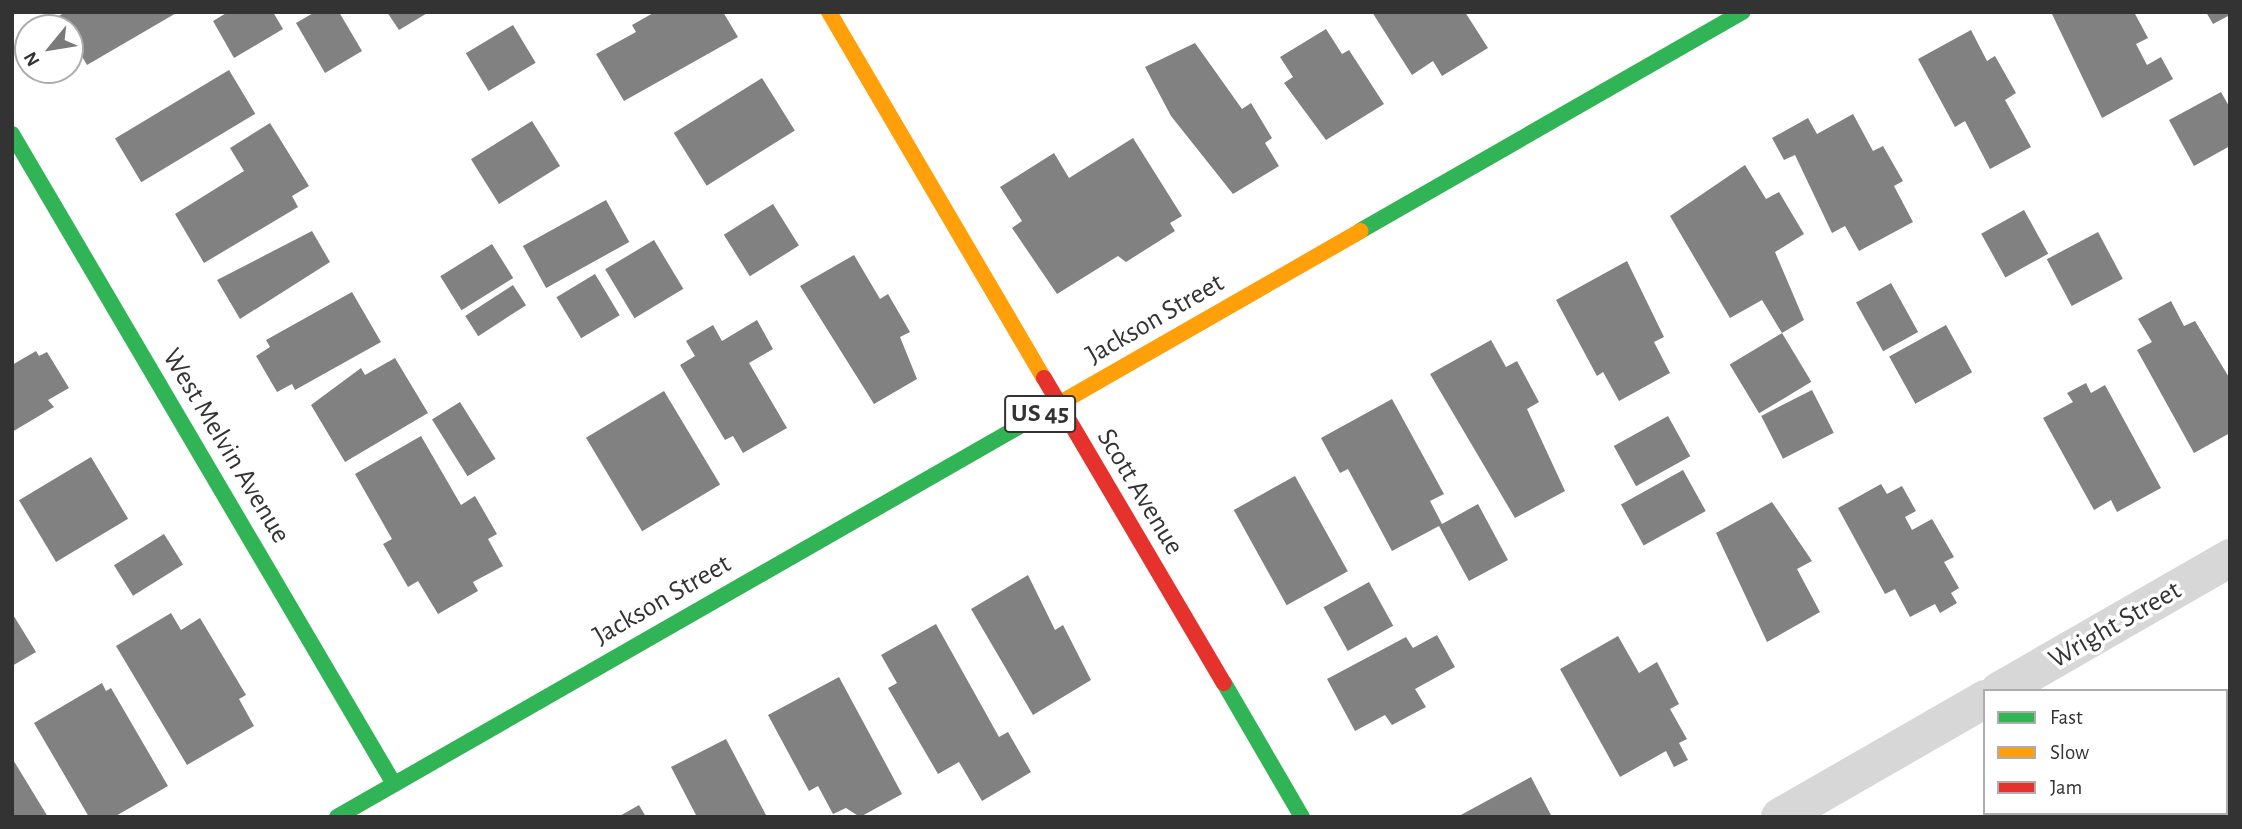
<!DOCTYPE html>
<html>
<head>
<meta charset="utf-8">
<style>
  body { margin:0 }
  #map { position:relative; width:2242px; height:829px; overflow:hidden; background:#fff; font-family:"Alegreya Sans",sans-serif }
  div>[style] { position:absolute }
  .building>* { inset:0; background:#818181; transform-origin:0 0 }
  .street>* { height:38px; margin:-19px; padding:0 19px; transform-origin:19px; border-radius:19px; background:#d7d7d7 }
  .fast>* { height:16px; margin:-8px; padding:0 8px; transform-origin:8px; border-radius:8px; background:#30b455 }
  .slow>* { height:16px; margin:-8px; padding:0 8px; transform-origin:8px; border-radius:8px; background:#ff9f0a }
  .jam>* { height:16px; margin:-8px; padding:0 8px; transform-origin:8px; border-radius:8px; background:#e5322d }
  span { translate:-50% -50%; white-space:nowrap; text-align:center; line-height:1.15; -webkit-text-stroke:7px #fff; paint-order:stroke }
  .shield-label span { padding:2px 5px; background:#fff; border:2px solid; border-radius:5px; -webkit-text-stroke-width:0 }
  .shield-label { font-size:26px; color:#333; font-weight:700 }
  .street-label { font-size:28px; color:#333 }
  .frame { position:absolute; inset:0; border:14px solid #333; pointer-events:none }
  .legend { position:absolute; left:1983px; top:689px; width:245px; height:126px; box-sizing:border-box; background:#fff; border:2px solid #adadad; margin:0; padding:9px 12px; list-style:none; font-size:21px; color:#333 }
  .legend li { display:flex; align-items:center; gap:14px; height:35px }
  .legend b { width:35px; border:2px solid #adadad }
  .north { position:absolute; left:14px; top:14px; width:70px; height:70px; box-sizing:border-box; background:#fff; border:2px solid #adadad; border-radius:50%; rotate:240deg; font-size:19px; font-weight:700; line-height:28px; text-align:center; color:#333 }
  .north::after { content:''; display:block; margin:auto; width:24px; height:32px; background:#7a7a7a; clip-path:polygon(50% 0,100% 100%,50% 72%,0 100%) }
</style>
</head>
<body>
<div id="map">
  <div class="building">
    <i style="clip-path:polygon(65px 12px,178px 12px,87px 65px,59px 16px)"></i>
    <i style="clip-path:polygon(228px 12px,273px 12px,283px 29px,234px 58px,213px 21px)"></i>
    <i style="clip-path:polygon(315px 12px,339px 12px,362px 51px,325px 73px,296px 23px)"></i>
    <i style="clip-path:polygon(387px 12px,429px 12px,399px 30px)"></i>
    <i style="clip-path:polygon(655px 12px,723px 12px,738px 37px,624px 101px,596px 54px,636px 32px,632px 25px)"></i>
    <i style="clip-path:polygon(1372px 12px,1465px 12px,1488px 48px,1442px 76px,1433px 61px,1412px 75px)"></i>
    <i style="clip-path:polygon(2051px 12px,2134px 12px,2148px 38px,2136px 44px,2147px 65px,2161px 57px,2173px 79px,2102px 118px)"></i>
    <i style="clip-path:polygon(2206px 12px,2230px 12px,2230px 15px,2213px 24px)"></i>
    <i style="left:513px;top:25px;width:44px;height:55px;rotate:59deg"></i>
    <i style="clip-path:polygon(1326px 29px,1342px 54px,1349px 50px,1384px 104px,1326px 140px,1284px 83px,1293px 77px,1280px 57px)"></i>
    <i style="clip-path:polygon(1971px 30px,1987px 61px,1995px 56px,2016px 93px,2005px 100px,2031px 147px,1990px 169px,1965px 121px,1955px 127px,1918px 59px)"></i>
    <i style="clip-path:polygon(1195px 43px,1242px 109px,1251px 103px,1272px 138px,1265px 143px,1279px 166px,1233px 194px,1171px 116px,1145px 67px)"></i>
    <i style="left:229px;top:70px;width:51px;height:133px;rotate:59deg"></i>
    <i style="left:762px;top:78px;width:62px;height:104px;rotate:58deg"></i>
    <i style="clip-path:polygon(2221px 92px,2230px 108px,2230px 146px,2194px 166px,2169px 120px)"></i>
    <i style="clip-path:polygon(1853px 114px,1873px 151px,1883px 146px,1903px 181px,1894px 186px,1913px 222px,1859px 251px,1845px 226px,1832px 233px,1795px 155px,1784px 160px,1772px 138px,1808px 118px,1817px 134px)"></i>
    <i style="left:532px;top:121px;width:53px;height:72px;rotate:58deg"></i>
    <i style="clip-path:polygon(270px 123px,309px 186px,292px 196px,298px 207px,204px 263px,175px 214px,244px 171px,230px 148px)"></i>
    <i style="clip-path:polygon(1133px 138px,1182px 216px,1170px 223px,1175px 231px,1126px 262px,1118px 256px,1057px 294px,1012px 228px,1022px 221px,1000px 187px,1054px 153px,1069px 178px)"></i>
    <i style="clip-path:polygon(1745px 165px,1766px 199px,1779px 192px,1804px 234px,1775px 252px,1804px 320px,1782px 333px,1762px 300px,1730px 318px,1670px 216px)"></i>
    <i style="left:606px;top:200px;width:48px;height:95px;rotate:61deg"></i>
    <i style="left:773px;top:204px;width:49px;height:58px;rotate:58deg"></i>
    <i style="left:2024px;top:210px;width:50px;height:49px;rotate:61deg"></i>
    <i style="clip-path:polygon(312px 231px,330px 262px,240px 319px,217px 280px)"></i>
    <i style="left:2098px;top:232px;width:53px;height:58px;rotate:62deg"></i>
    <i style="left:654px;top:240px;width:57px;height:57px;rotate:59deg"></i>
    <i style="left:492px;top:244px;width:40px;height:61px;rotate:58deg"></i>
    <i style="clip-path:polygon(854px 255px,880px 299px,888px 294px,910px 332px,900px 337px,917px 379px,874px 404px,800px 286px)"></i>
    <i style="clip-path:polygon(1627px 261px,1664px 337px,1654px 342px,1670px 373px,1619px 401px,1603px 372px,1597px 376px,1556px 300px)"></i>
    <i style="left:595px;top:274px;width:48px;height:45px;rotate:59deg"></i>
    <i style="left:1891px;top:283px;width:56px;height:40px;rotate:61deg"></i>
    <i style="left:513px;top:285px;width:24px;height:57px;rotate:57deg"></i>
    <i style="clip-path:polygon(352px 292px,381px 342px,295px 390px,292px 384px,277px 392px,256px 356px,270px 347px,266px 340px)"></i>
    <i style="clip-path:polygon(2171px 301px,2184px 326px,2195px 321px,2230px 379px,2230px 433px,2194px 453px,2137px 350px,2152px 342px,2138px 319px)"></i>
    <i style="clip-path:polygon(757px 320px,773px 349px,749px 363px,787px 428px,743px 453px,733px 436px,725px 440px,680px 365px,695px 356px,686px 341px,713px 325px,722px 341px)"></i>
    <i style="left:1946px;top:325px;width:54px;height:65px;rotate:61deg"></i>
    <i style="left:1782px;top:333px;width:57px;height:61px;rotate:59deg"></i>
    <i style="clip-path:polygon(1491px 340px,1506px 367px,1517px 361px,1539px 402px,1527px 409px,1565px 491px,1515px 518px,1430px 374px)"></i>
    <i style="clip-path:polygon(36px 351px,39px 356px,47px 352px,69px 388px,48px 400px,54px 407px,12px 432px,12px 365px)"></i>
    <i style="clip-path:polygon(395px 358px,428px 413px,345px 462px,311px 405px,361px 368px,365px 375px)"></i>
    <i style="clip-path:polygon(2086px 383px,2091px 393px,2105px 385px,2161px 488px,2117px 512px,2111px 500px,2094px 510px,2043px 418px,2073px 402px,2067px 393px)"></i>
    <i style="left:1812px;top:390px;width:48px;height:57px;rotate:63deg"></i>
    <i style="left:664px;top:391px;width:109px;height:91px;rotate:59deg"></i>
    <i style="clip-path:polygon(1392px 399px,1444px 494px,1430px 501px,1442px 524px,1478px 504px,1508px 560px,1469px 581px,1439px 526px,1392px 551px,1348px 469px,1340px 473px,1321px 438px)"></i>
    <i style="left:460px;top:402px;width:67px;height:33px;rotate:58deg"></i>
    <i style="left:1668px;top:416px;width:46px;height:62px;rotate:61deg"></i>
    <i style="clip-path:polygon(421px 436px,461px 505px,475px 496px,497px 534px,488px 539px,503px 566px,473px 582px,478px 591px,438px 614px,418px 581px,408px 587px,383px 544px,392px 539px,355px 474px)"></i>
    <i style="left:91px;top:457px;width:72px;height:84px;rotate:59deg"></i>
    <i style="left:1683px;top:470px;width:47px;height:71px;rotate:61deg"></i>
    <i style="left:1295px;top:476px;width:109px;height:70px;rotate:61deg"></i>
    <i style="clip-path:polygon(1881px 484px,1887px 494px,1902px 486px,1916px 511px,1905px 517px,1912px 530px,1932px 519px,1954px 557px,1944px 562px,1959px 588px,1951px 593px,1957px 603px,1940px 613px,1935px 604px,1910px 617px,1895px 589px,1885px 594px,1838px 508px)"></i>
    <i style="clip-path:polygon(1772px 502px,1812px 561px,1797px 569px,1820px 612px,1767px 642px,1716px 533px)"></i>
    <i style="left:164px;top:534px;width:36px;height:59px;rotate:58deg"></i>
    <i style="clip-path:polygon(1028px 575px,1055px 630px,1063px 625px,1091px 680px,1033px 715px,971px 609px)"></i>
    <i style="left:1369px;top:582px;width:50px;height:52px;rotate:61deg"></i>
    <i style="clip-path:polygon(12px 613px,36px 652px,12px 666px)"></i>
    <i style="clip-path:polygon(171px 613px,181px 630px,200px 618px,246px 695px,239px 699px,254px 726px,187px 765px,116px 646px)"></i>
    <i style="clip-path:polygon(936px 624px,999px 737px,1008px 732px,1031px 772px,982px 801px,959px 762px,938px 774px,888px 688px,897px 683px,881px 655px)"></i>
    <i style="clip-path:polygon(1437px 635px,1455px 667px,1415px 689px,1426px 707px,1392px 725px,1385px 715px,1355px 731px,1327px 679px,1406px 637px,1413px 648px)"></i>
    <i style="clip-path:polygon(1618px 636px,1639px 673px,1657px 662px,1679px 704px,1670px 709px,1687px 739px,1679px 743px,1688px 760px,1674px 767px,1666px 751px,1620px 777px,1560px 669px)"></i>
    <i style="clip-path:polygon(839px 677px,902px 794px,860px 817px,846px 808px,833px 814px,818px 786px,809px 791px,768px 715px)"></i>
    <i style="clip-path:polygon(102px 683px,106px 691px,111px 688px,168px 786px,114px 817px,89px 817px,34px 723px)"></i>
    <i style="clip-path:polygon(726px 739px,767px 817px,697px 817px,671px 767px)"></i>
    <i style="clip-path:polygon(12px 758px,48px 817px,12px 817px)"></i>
    <i style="clip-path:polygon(2226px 764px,2230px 817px,2186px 817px,2226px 813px)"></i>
    <i style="clip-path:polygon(1531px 777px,1552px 817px,1457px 817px)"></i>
    <i style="clip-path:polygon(639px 805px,646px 817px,618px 817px)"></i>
    <i style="left:2023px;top:813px;width:90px;height:4px"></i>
  </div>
  <div class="street">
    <i style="left:1999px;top:691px;width:267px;rotate:-29.9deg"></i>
    <i style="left:1780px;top:817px;width:237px;rotate:-29.9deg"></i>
  </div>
  <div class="fast">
    <i style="left:12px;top:134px;width:754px;rotate:59.56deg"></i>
    <i style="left:1360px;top:231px;width:441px;rotate:-29.8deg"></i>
    <i style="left:1224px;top:683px;width:155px;rotate:59.8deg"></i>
    <i style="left:337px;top:817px;width:835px;rotate:-29.79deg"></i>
  </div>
  <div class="slow">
    <i style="left:829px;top:12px;width:424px;rotate:59.6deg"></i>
    <i style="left:1062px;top:402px;width:344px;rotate:-29.8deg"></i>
  </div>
  <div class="jam">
    <i style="left:1044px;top:378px;width:354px;rotate:59.5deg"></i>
  </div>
  <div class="shield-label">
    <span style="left:1040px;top:414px">US 45</span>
  </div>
  <div class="street-label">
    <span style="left:1155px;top:319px;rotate:-30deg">Jackson Street</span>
    <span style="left:226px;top:446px;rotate:59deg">West Melvin Avenue</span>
    <span style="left:1140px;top:492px;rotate:59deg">Scott Avenue</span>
    <span style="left:662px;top:600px;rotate:-30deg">Jackson Street</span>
    <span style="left:2115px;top:625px;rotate:-30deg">Wright Street</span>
  </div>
  <div class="frame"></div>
  <ul class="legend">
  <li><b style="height:9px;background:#30b455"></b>Fast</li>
  <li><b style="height:9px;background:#ff9f0a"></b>Slow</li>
  <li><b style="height:9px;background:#e5322d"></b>Jam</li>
  </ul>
  <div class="north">N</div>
</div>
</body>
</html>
